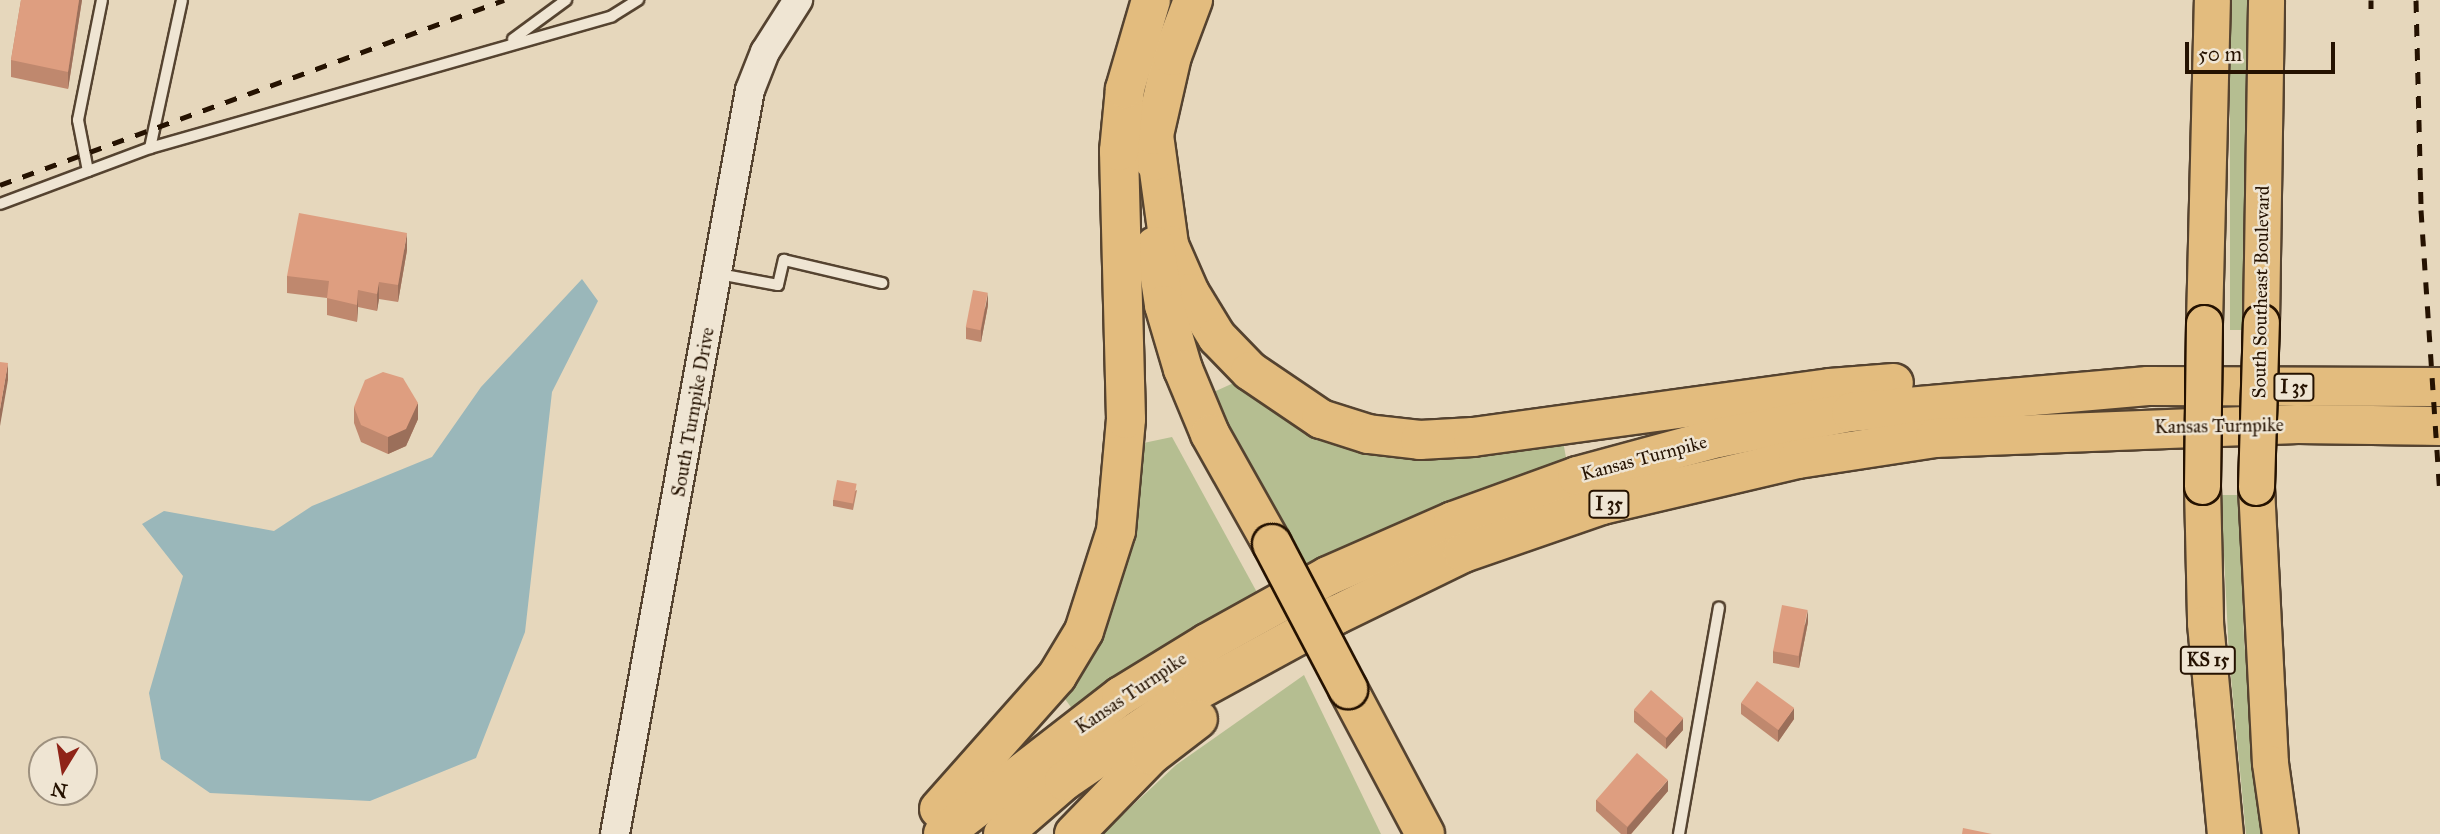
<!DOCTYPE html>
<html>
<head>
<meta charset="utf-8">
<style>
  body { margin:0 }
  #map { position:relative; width:2440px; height:834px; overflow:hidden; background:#e6d7bc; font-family:"IM FELL Great Primer",serif }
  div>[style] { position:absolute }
  .green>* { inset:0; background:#b5be91; transform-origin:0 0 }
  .water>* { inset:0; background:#9ab7ba }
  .roads { filter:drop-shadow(2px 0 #554330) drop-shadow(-2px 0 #554330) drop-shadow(0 2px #554330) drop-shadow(0 -2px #554330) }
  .service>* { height:10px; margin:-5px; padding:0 5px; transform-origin:5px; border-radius:5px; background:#efe5d3 }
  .tertiary>* { height:28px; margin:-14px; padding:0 14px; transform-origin:14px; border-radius:14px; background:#efe5d3 }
  .primary>* { height:35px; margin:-17.5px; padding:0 17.5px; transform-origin:17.5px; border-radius:17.5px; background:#e3bc7e }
  .motorway>* { height:38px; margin:-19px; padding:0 19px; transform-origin:19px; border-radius:19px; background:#e3bc7e }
  .rail>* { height:5px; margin-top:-2.5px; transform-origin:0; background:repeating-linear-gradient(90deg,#251201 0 12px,transparent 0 24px) }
  .bridges { filter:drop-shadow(2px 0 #251201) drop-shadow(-2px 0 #251201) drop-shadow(0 2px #251201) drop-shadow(0 -2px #251201) }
  .primary-bridge>* { height:35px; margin:-17.5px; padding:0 17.5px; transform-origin:17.5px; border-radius:17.5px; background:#e3bc7e }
  .motorway-bridge>* { height:38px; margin:-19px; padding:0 19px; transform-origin:19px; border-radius:19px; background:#e3bc7e }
  .wall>* { inset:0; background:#bf886e }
  .shaded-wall>* { inset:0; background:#9b6f5a }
  .building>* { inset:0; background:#de9e80; transform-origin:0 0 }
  span { translate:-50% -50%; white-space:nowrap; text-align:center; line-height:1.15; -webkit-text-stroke:5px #efe5d3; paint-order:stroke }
  .shield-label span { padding:2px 5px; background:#efe5d3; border:2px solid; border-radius:5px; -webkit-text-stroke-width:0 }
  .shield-label { font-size:18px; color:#251201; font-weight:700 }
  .street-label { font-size:19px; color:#251201 }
  .north { position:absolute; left:28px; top:736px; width:70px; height:70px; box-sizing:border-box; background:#efe5d3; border:2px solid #9e917f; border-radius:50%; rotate:191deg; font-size:19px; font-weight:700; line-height:28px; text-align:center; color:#251201 }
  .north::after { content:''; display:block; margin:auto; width:24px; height:32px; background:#8f2418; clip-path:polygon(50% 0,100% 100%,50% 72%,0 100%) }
  .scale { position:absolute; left:2185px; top:42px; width:150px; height:32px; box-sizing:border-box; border:4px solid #251201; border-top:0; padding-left:9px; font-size:21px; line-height:24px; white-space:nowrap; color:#251201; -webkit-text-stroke:5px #efe5d3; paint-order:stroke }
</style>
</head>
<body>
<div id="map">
  <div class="green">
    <i style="left:2230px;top:0;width:17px;height:330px"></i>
    <i style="clip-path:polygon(1238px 381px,1276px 413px,1309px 431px,1563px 441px,1567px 463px,1427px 510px,1296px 577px,1207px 395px)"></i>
    <i style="clip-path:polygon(1172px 437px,1259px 596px,1073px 710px,1060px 692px,1134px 445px)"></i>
    <i style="clip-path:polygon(2221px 495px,2239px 495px,2244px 640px,2262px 834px,2246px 834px,2229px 656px)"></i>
    <i style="clip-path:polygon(1304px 675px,1381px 834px,1102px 834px,1176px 765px)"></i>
  </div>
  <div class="water">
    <i style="clip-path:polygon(582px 279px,598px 301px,552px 392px,525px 632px,476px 758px,370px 801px,210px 793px,161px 759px,149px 693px,183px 576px,142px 524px,164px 511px,274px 531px,312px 506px,432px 457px,481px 387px)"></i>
  </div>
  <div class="roads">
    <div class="service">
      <i style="left:513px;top:39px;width:66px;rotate:-36.3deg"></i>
      <i style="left:150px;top:148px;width:151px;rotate:-77.8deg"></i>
      <i style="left:88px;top:171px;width:52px;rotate:-101.1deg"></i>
      <i style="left:78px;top:120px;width:122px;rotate:-78.7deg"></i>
      <i style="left:0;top:204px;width:160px;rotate:-20.5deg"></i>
      <i style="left:150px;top:148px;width:480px;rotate:-15.9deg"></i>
      <i style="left:612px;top:16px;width:31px;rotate:-32deg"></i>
      <i style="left:719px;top:274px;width:60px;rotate:10.6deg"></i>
      <i style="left:778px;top:285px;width:26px;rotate:-77deg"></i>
      <i style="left:784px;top:260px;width:101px;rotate:13.2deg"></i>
      <i style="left:1679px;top:834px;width:230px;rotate:-80deg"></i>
    </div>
    <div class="tertiary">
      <i style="left:615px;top:834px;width:756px;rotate:-79.72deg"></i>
      <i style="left:750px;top:90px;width:41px;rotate:-68.5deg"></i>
      <i style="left:765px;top:52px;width:62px;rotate:-57.6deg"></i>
    </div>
    <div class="primary">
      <i style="left:2261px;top:322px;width:322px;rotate:-89.1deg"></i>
      <i style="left:2204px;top:323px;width:323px;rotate:-88.6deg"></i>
      <i style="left:2202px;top:486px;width:137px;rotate:88.7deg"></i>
      <i style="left:2205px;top:623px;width:212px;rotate:84.6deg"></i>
      <i style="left:2256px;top:487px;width:276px;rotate:87.1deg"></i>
      <i style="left:2270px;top:763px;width:72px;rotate:82deg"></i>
    </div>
    <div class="motorway">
      <i style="left:1154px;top:135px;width:111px;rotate:82.2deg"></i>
      <i style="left:1169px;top:245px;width:52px;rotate:66.4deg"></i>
      <i style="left:1190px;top:293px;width:52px;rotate:58.5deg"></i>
      <i style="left:1217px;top:337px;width:47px;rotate:45.9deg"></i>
      <i style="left:1250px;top:371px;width:86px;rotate:34.1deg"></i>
      <i style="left:1321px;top:419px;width:49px;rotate:17.7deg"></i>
      <i style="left:1368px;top:434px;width:52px;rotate:6.6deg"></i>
      <i style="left:1420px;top:440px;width:53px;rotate:-3.2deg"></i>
      <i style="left:1473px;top:437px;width:360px;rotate:-7.8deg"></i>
      <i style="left:1830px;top:388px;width:64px;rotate:-4.5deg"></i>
      <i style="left:1154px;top:161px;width:26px;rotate:-90deg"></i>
      <i style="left:1154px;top:135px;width:81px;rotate:-77.2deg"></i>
      <i style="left:1172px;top:56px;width:60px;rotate:-69.4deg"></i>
      <i style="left:1155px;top:246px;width:60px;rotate:81.3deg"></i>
      <i style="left:1164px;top:305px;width:67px;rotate:73.5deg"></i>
      <i style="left:1183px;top:369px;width:70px;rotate:67.4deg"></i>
      <i style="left:1210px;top:434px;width:126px;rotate:60.6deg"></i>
      <i style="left:1348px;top:689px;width:164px;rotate:62deg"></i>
      <i style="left:939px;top:809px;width:178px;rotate:-48.4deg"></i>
      <i style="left:1057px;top:676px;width:52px;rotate:-59deg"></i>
      <i style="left:1084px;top:631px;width:105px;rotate:-72.3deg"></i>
      <i style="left:1116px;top:531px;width:112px;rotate:-84.9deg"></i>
      <i style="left:1126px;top:419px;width:268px;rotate:-91.5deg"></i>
      <i style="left:1119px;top:151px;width:62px;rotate:-84.5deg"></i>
      <i style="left:1125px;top:89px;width:93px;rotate:-73.7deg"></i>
      <i style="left:943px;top:834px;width:225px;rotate:-37.8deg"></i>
      <i style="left:1121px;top:696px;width:101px;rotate:-31.6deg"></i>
      <i style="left:1207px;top:643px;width:138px;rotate:-29deg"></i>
      <i style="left:1328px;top:576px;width:137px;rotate:-23.7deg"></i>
      <i style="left:1453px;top:521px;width:132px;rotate:-19.9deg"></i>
      <i style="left:1577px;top:476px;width:146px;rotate:-15.1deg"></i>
      <i style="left:1718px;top:438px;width:136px;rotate:-11.1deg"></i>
      <i style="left:1851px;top:412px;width:298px;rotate:-5deg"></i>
      <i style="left:2148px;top:386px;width:292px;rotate:0.2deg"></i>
      <i style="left:1003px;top:834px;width:81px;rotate:-41deg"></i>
      <i style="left:1064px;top:781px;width:156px;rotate:-34.3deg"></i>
      <i style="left:1193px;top:693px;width:163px;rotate:-28.6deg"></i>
      <i style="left:1336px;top:615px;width:141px;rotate:-26deg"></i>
      <i style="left:1463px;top:553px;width:147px;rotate:-19.1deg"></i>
      <i style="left:1602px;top:505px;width:201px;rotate:-13.2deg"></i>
      <i style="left:1798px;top:459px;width:139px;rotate:-8.7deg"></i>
      <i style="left:1935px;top:438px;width:363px;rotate:-2.2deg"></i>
      <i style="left:2298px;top:424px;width:142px;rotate:0.8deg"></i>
      <i style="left:1074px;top:834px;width:110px;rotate:-45.7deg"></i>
      <i style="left:1151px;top:755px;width:59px;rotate:-37.5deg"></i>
    </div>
  </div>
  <div class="rail">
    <i style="left:2416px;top:0;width:210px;rotate:88.6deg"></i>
    <i style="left:2421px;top:210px;width:287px;rotate:86.2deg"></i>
    <i style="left:2371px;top:9px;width:9px;rotate:-90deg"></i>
    <i style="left:0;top:185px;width:537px;rotate:-20.16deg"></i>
  </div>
  <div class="bridges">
    <div class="primary-bridge">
      <i style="left:2202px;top:486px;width:163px;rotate:-89.3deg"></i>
      <i style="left:2256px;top:487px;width:165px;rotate:-88.3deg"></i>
    </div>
    <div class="motorway-bridge">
      <i style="left:1272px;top:544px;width:164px;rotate:62.3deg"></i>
    </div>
  </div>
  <div class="wall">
    <i style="clip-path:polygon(21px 0,82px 0,68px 89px,11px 77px,11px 60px)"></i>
    <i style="clip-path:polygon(407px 250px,398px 302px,379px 299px,377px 311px,358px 307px,357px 322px,327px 315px,327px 298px,287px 293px,287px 276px)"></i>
    <i style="clip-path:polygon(988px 305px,981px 342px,966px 339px,966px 327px)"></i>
    <i style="clip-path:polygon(354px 407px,418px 419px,406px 446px,388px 454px,361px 442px,354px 423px)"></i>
    <i style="clip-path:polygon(857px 490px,853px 510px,833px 506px,833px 500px)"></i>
    <i style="clip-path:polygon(1808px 622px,1799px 668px,1773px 663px,1773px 651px)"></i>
    <i style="clip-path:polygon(1741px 703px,1794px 719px,1778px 742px,1741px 714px)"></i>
    <i style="clip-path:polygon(1634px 710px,1683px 730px,1666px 749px,1634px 722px)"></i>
    <i style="clip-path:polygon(1668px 791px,1631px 834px,1621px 834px,1596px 811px,1596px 800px)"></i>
  </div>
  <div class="shaded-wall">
    <i style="clip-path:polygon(79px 0,82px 0,68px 89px,68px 72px)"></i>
    <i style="clip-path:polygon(407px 233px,407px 250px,398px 302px,398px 285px)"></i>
    <i style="clip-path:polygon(379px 282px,379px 299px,377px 311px,377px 294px)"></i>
    <i style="clip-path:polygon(358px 290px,358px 307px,357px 322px,357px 305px)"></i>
    <i style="clip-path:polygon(988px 293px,988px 305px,981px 342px,981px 330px)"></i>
    <i style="clip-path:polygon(8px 363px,8px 380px,0 426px,0 409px)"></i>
    <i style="clip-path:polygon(418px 403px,418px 419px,406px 446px,388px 454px,388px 437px)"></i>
    <i style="clip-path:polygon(1808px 610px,1808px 622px,1799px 668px,1799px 656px)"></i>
    <i style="clip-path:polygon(1794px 708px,1794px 719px,1778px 742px,1778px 730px)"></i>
    <i style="clip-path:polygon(1683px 718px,1683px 730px,1666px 749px,1666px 738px)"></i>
    <i style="clip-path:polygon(1668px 780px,1668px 791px,1631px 834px,1627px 834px,1627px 828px)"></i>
  </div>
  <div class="building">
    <i style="clip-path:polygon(21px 0,79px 0,68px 72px,11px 60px)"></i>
    <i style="clip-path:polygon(299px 213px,407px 233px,398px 285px,379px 282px,377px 294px,358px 290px,357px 305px,327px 298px,329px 281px,287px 276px)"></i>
    <i style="left:973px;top:290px;width:15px;height:38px;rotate:11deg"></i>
    <i style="clip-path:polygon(0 362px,8px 363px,0 409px)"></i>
    <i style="clip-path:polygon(383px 372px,403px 378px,418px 403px,406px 429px,388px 437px,361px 425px,354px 407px,365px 380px)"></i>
    <i style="left:837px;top:480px;width:20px;height:20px;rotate:11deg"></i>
    <i style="left:1782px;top:605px;width:26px;height:47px;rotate:11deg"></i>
    <i style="left:1757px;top:681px;width:46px;height:27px;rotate:36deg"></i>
    <i style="left:1651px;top:690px;width:43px;height:26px;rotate:41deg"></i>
    <i style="left:1637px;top:753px;width:41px;height:62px;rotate:41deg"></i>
    <i style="clip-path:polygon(1963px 828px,1992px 834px,1962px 834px)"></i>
  </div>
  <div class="shield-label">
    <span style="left:2294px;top:387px">I 35</span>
    <span style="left:1609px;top:504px">I 35</span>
    <span style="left:2208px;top:660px">KS 15</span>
  </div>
  <div class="street-label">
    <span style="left:2261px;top:292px;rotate:-89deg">South Southeast Boulevard</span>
    <span style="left:693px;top:412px;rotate:-80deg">South Turnpike Drive</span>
    <span style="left:2219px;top:426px;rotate:-1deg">Kansas Turnpike</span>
    <span style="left:1644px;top:458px;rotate:-15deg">Kansas Turnpike</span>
    <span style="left:1131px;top:693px;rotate:-34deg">Kansas Turnpike</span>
  </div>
  <div class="north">N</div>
  <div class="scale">50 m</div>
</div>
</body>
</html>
